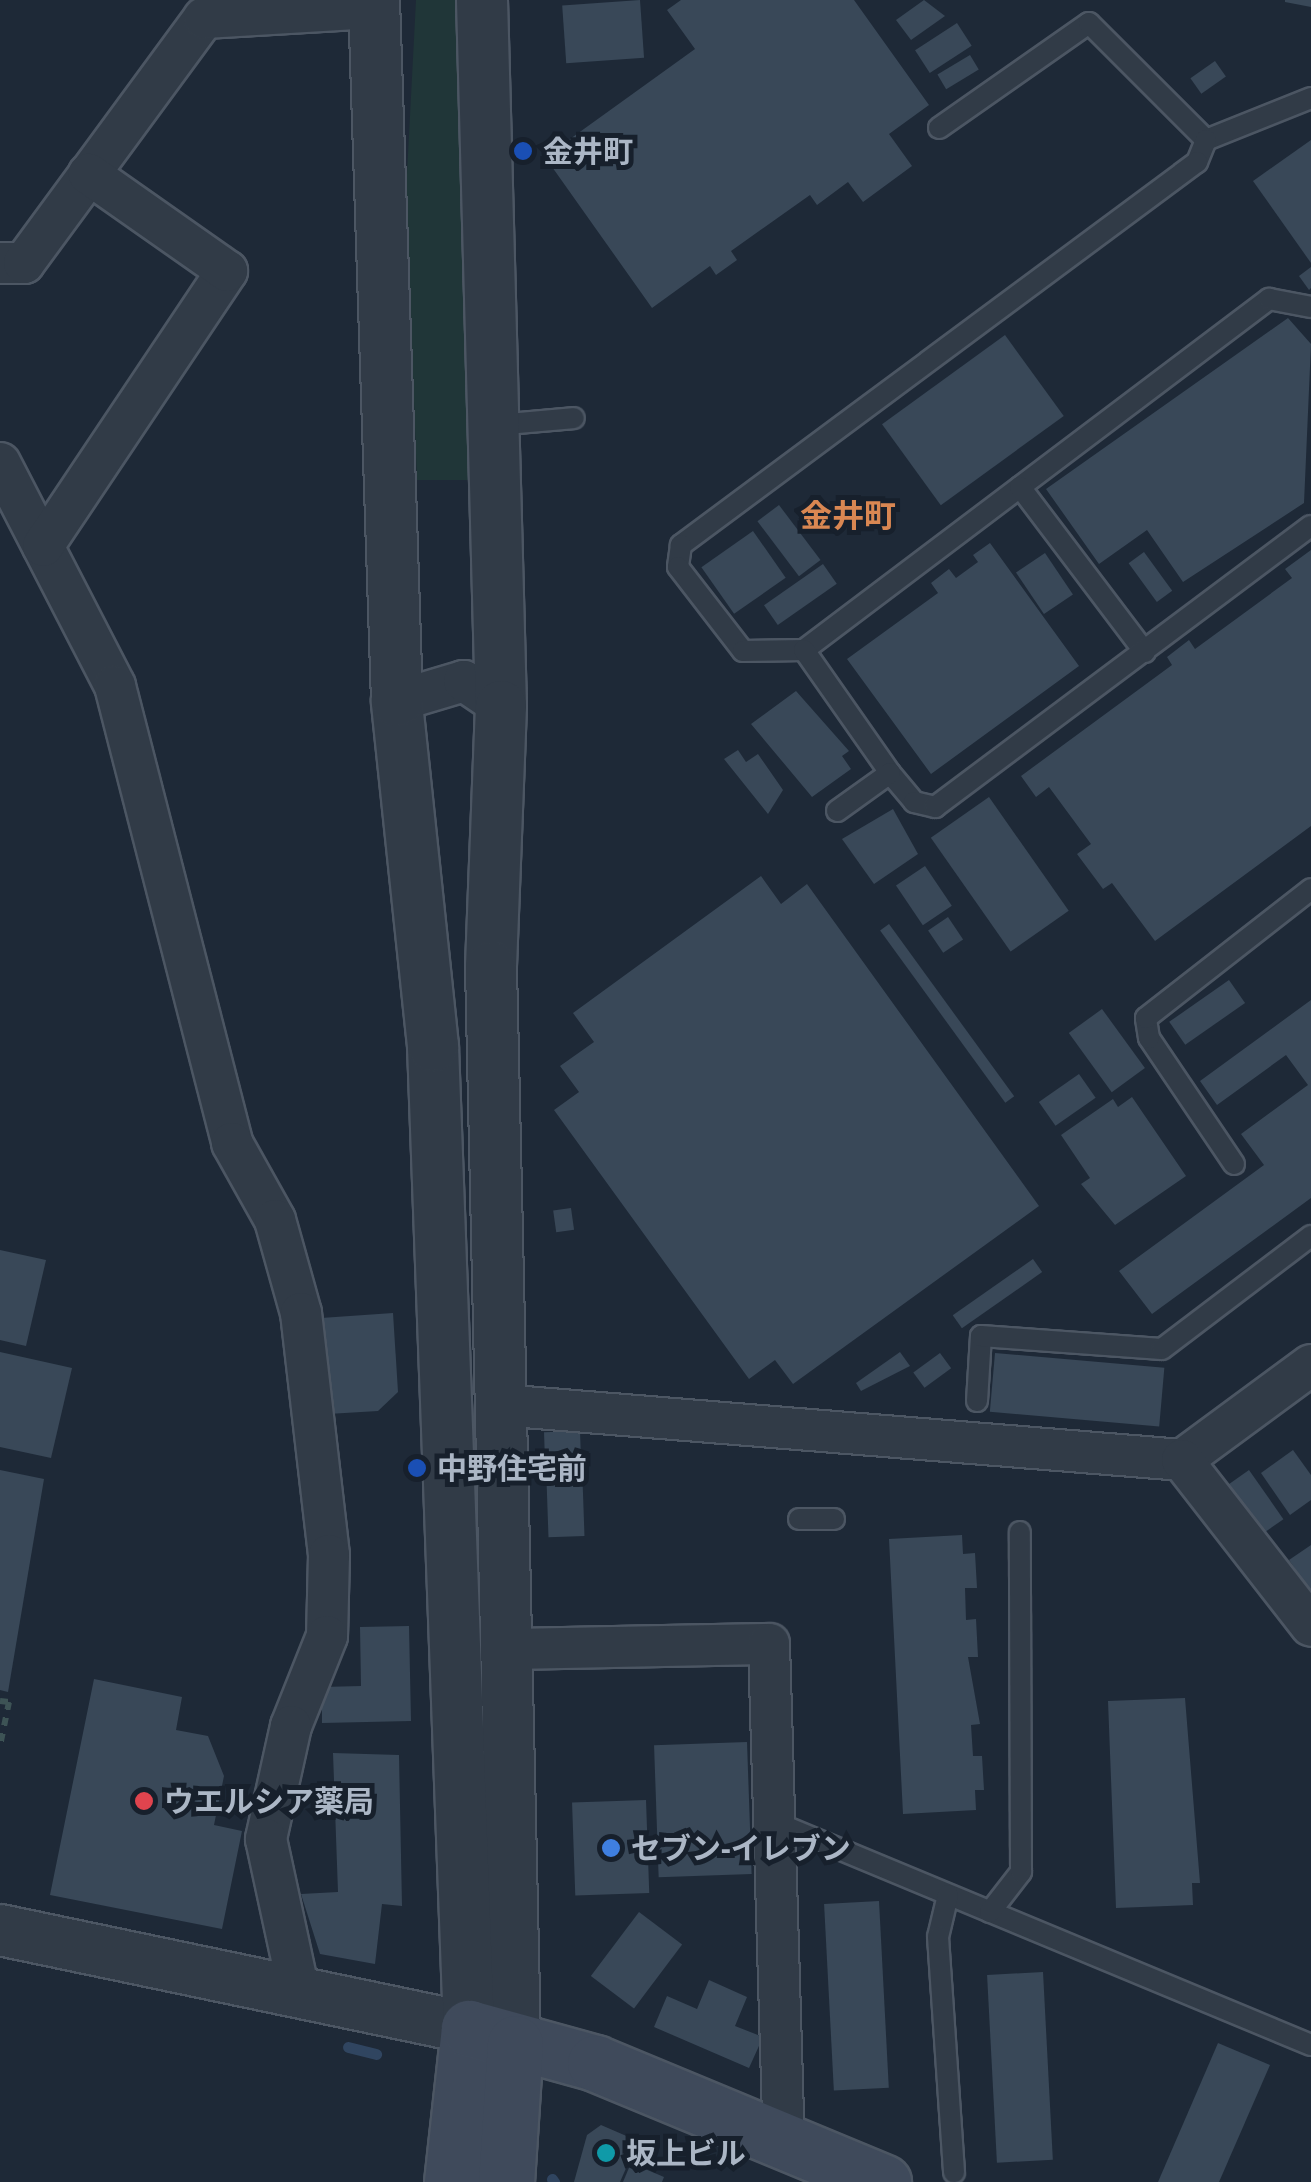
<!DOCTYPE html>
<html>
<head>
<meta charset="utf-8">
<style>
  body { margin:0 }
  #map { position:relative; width:1311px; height:2182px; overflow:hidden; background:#1e2937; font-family:"Open Sans","Noto Sans JP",sans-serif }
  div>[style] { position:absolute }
  .green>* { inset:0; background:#203638 }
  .stream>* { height:11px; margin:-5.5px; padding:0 5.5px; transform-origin:5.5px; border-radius:5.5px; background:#304560 }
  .building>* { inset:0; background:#394858; transform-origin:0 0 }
  .path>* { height:6px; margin-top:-3px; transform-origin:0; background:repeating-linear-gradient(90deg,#3d5355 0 8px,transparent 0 16px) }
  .roads { filter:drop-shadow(2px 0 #4c5663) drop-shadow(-2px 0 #4c5663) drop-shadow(0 2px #4c5663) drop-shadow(0 -2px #4c5663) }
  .service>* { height:20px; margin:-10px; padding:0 10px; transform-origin:10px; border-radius:10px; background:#313b47 }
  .minor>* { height:40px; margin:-20px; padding:0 20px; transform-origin:20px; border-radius:20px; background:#313b47 }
  .tertiary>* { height:50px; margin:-25px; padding:0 25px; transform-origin:25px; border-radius:25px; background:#313b47 }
  .secondary>* { height:55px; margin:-27.5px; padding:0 27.5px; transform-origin:27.5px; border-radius:27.5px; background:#3f4a5b }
  .dots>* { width:28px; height:28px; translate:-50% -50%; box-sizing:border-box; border:5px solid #17202c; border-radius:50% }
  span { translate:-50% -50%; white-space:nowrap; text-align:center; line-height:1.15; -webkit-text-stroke:10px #17202c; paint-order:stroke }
  .poi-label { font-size:30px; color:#abb6c5; font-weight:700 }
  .left { translate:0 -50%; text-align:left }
  .neighbourhood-label { font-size:32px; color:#d98752; font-weight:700 }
</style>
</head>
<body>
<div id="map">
  <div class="green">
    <i style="clip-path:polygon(416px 0,461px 0,474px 480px,417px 480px,406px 193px)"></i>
  </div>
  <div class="stream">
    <i style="left:348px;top:2047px;width:29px;rotate:14deg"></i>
    <i style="left:552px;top:2179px;width:4px;rotate:56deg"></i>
  </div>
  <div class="building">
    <i style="left:640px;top:0;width:58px;height:78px;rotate:86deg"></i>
    <i style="clip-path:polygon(681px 0,854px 0,929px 105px,889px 134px,912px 166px,863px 202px,848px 182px,817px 205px,810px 195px,731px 251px,737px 260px,716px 275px,710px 266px,652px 308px,545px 157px,695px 49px,667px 10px)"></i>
    <i style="clip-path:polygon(924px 0,945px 16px,911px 40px,896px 20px)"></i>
    <i style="clip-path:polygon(1285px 0,1311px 0,1311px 7px,1285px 2px)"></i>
    <i style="left:957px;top:23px;width:27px;height:50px;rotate:57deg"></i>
    <i style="left:970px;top:55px;width:17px;height:38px;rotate:59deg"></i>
    <i style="left:1215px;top:61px;width:19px;height:30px;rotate:55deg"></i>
    <i style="clip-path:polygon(1311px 140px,1311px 263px,1253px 181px)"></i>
    <i style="clip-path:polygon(1311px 267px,1311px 288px,1309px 290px,1299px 276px)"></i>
    <i style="clip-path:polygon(1288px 318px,1311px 344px,1304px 503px,1183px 582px,1147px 530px,1099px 564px,1046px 489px)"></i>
    <i style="left:1005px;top:335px;width:100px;height:152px;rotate:54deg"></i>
    <i style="left:779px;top:505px;width:69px;height:27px;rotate:53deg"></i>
    <i style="left:753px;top:531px;width:57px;height:63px;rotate:55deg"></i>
    <i style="clip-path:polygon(990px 543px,1079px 666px,931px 774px,847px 659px,938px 593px,931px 583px,949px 569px,956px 578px,978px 562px,973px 555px)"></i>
    <i style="clip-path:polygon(1311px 550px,1311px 826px,1155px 941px,1112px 883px,1103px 889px,1077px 854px,1091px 844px,1049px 787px,1036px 797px,1021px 776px,1172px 665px,1167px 657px,1189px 640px,1195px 649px,1292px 578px,1285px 569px)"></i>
    <i style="left:1144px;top:552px;width:48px;height:19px;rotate:54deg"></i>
    <i style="left:1045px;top:553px;width:50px;height:35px;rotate:56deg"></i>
    <i style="left:823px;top:564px;width:24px;height:72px;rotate:55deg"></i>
    <i style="clip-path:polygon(796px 691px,849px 751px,842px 756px,851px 769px,812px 797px,751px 724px)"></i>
    <i style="clip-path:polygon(738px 750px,746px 762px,758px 754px,783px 790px,768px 814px,724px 759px)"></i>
    <i style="left:989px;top:797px;width:139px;height:71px;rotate:55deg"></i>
    <i style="clip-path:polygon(893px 809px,918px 854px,874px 884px,842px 839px)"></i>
    <i style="left:925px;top:866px;width:48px;height:35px;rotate:56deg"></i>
    <i style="clip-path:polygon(761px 876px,781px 904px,807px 884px,1039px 1206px,793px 1384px,775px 1360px,749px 1379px,554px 1110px,579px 1092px,560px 1066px,594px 1042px,573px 1013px)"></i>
    <i style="left:948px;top:917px;width:27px;height:24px;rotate:56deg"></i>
    <i style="left:889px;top:924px;width:213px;height:11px;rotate:54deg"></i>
    <i style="left:1229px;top:980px;width:28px;height:73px;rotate:55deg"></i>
    <i style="clip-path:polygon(1311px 1000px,1311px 1198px,1152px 1314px,1119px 1271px,1264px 1165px,1241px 1134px,1308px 1085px,1286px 1055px,1217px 1105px,1200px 1081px)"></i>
    <i style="left:1102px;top:1009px;width:73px;height:41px;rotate:54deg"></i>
    <i style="left:1079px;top:1074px;width:29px;height:49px;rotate:55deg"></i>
    <i style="clip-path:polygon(1132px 1097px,1186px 1176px,1115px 1225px,1081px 1184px,1090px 1178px,1061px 1135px,1113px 1099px,1118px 1107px)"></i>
    <i style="left:571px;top:1208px;width:22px;height:18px;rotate:82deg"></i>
    <i style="clip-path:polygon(0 1250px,46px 1260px,26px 1346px,0 1340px)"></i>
    <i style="left:1033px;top:1259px;width:16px;height:98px;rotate:55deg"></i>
    <i style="clip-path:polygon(393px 1313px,398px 1392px,378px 1411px,328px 1414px,321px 1318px)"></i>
    <i style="clip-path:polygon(0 1352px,72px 1368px,51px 1458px,0 1447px)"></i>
    <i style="clip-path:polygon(900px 1352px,910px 1366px,861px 1391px,856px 1383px)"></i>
    <i style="left:940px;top:1353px;width:19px;height:33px;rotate:54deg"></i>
    <i style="left:995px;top:1353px;width:170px;height:59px;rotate:5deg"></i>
    <i style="left:580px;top:1431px;width:28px;height:36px;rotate:88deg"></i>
    <i style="clip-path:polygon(1293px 1450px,1311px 1475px,1311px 1500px,1290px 1515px,1261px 1473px)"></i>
    <i style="left:582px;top:1465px;width:71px;height:36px;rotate:88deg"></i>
    <i style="clip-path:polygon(0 1470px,44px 1479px,8px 1692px,0 1690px)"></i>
    <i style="left:1249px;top:1470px;width:60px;height:29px;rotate:55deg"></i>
    <i style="clip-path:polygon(962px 1535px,963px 1554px,975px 1553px,977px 1588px,965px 1588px,966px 1620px,976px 1619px,978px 1657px,968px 1657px,980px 1724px,971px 1725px,973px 1756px,982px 1756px,984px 1790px,975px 1790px,976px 1810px,903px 1814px,889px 1539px)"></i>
    <i style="clip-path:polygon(1311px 1545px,1311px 1592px,1289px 1560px)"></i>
    <i style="clip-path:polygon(409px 1626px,411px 1721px,322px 1723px,322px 1687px,361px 1686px,360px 1627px)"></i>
    <i style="clip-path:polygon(94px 1679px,182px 1697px,176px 1730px,208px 1736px,224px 1776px,214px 1825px,242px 1831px,222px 1929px,50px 1895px)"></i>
    <i style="clip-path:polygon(1185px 1698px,1200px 1883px,1192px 1883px,1193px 1905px,1116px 1908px,1108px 1701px)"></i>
    <i style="left:747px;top:1742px;width:132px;height:93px;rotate:88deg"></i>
    <i style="clip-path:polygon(333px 1753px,399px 1755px,402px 1906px,382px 1904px,375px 1964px,320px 1954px,301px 1894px,338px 1892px)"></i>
    <i style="left:646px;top:1800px;width:93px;height:74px;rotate:88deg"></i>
    <i style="left:879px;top:1901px;width:187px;height:55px;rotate:87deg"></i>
    <i style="left:639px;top:1912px;width:54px;height:80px;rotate:37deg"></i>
    <i style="left:1043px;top:1972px;width:188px;height:56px;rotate:87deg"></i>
    <i style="clip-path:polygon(709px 1980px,747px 1997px,735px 2026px,763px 2037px,749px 2068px,654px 2027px,667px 1996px,697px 2009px)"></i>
    <i style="clip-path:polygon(1218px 2043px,1270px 2065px,1219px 2182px,1158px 2182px)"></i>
    <i style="clip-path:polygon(601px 2125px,638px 2141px,620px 2182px,574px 2182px,587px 2135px)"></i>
    <i style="clip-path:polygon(631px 2163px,664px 2177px,662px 2182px,623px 2182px)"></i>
  </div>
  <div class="path">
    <i style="left:0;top:1701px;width:9px;rotate:6deg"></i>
    <i style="left:9px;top:1702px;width:45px;rotate:101.6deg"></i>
  </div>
  <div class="roads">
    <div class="service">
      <i style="left:939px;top:128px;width:183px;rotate:-35deg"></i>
      <i style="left:1089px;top:23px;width:165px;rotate:45deg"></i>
      <i style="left:1206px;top:140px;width:113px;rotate:-21.8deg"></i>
      <i style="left:1206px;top:140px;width:24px;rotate:112deg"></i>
      <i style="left:1197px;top:162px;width:643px;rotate:143.42deg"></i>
      <i style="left:681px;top:545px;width:22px;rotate:98deg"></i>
      <i style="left:678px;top:567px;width:106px;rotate:52.3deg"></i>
      <i style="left:743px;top:651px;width:61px;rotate:-0.9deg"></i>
      <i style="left:804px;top:650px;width:583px;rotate:-37.05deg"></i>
      <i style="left:1269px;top:299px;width:43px;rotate:10.8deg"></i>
      <i style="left:496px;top:425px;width:78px;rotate:-5.1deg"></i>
      <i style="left:1020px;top:487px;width:207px;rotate:52.9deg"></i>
      <i style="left:804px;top:650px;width:150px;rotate:55deg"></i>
      <i style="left:890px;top:773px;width:38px;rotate:50deg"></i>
      <i style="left:914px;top:802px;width:22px;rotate:13deg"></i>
      <i style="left:935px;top:807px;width:469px;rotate:-36.8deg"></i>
      <i style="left:837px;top:811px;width:65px;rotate:-35.6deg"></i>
      <i style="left:1234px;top:1164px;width:152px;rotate:-124deg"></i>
      <i style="left:1149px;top:1038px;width:20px;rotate:-99deg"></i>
      <i style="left:1146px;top:1018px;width:209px;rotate:-38deg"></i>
      <i style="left:977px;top:1401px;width:65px;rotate:-86.5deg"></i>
      <i style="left:981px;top:1336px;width:181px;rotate:4.1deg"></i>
      <i style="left:1162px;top:1349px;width:187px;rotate:-37.2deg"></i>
      <i style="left:799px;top:1519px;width:35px"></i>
      <i style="left:779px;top:1824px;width:576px;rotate:22.56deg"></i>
      <i style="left:948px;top:1895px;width:43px;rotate:103.4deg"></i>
      <i style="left:938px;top:1937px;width:236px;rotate:86.1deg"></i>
      <i style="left:990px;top:1912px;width:51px;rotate:-52.2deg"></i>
      <i style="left:1021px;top:1872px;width:340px;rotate:-90.2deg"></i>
    </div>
    <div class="minor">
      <i style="left:0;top:263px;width:24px"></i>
      <i style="left:24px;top:263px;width:304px;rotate:-53.7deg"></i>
      <i style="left:204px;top:18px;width:170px;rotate:-3.4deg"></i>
      <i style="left:0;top:463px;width:251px;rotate:62.7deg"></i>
      <i style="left:115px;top:686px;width:472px;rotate:75.6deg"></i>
      <i style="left:232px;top:1143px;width:88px;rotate:60.8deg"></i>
      <i style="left:275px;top:1220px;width:97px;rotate:74.4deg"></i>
      <i style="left:301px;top:1313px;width:244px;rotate:83.4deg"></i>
      <i style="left:329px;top:1555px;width:81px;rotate:91.4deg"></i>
      <i style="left:327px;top:1636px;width:97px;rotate:111.8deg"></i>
      <i style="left:291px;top:1726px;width:116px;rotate:102.5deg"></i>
      <i style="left:266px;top:1839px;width:156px;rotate:77.8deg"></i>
      <i style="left:43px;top:546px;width:331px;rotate:-56.2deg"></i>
      <i style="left:227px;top:271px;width:169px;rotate:-144.9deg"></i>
      <i style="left:397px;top:701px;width:70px;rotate:-16.6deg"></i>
      <i style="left:464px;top:681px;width:45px;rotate:34deg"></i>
      <i style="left:500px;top:1405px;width:684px;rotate:4.61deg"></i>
      <i style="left:1182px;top:1460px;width:160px;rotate:-36.4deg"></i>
      <i style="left:1182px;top:1460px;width:210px;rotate:52.1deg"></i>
      <i style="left:508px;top:1649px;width:261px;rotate:-1.1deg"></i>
      <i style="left:769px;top:1644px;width:496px;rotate:88.3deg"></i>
    </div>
    <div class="tertiary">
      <i style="left:482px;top:0;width:706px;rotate:88.46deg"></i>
      <i style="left:501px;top:706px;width:261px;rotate:92.2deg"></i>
      <i style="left:491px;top:967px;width:1076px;rotate:88.72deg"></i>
      <i style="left:0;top:1930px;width:479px;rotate:11.8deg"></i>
      <i style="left:469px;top:2028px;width:983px;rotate:-92.1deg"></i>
      <i style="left:433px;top:1046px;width:347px;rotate:-96deg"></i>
      <i style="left:397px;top:701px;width:701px;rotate:-91.88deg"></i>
    </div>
    <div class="secondary">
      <i style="left:452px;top:2182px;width:155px;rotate:-83.7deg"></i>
      <i style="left:469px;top:2028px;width:131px;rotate:15.5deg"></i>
      <i style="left:595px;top:2063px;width:312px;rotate:22.5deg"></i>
      <i style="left:506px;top:2182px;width:139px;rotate:-86.3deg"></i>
    </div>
  </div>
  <div class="dots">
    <i style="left:523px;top:151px;background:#1a4fb4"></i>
    <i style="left:417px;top:1468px;background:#1a4fb4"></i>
    <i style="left:144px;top:1801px;background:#e0444e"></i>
    <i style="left:611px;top:1848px;background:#3f7fe0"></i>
    <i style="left:606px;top:2153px;background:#0f9aa8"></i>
  </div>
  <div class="poi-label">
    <span class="left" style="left:543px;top:151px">金井町</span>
    <span class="left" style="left:437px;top:1468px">中野住宅前</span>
    <span class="left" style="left:164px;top:1801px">ウエルシア薬局</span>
    <span class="left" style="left:631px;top:1848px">セブン-イレブン</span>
    <span class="left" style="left:626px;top:2153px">坂上ビル</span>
  </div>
  <div class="neighbourhood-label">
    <span style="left:848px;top:515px">金井町</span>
  </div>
</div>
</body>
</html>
